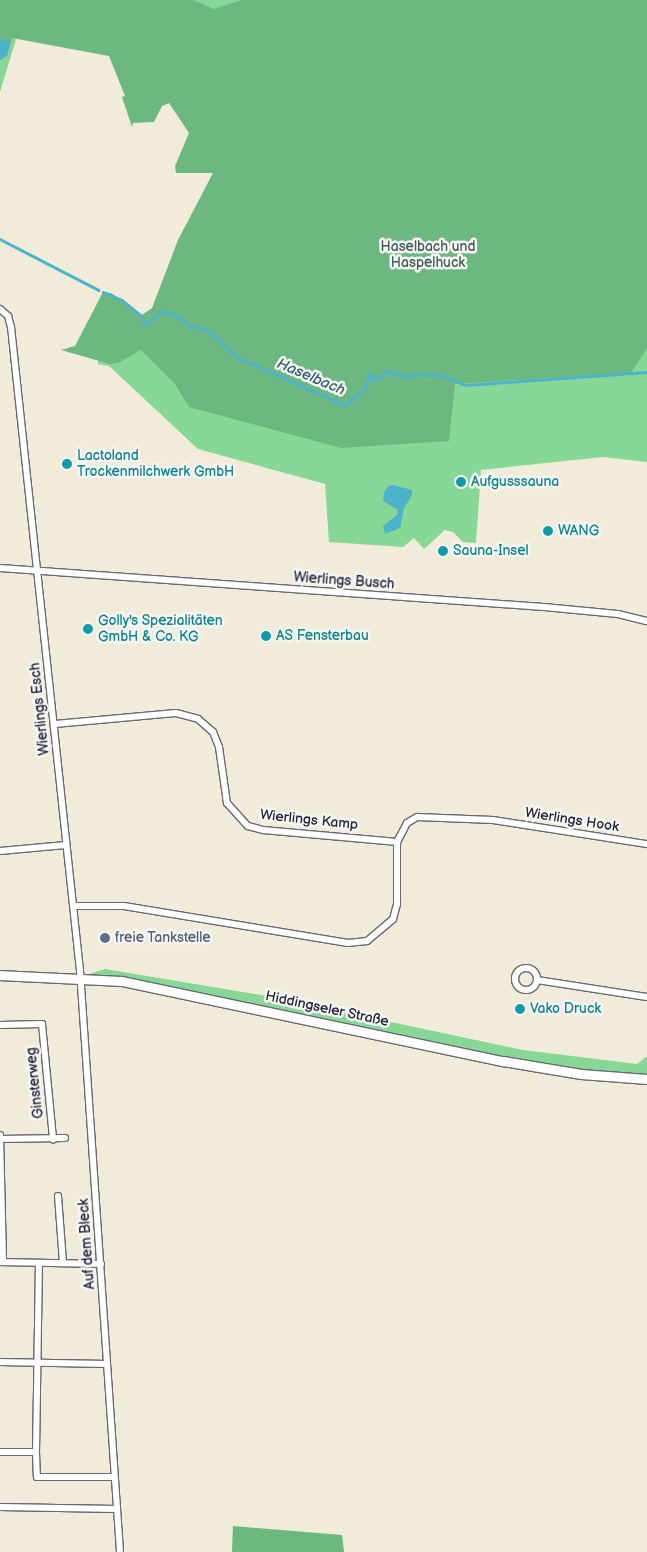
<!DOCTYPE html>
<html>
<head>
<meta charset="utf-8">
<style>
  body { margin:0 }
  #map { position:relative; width:647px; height:1552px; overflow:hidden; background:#f0ecd9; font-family:"Balsamiq Sans",sans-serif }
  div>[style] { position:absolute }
  .green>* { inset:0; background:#87d797 }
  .forest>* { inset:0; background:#6db880 }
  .water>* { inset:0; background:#4cb3ca }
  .stream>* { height:2.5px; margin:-1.25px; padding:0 1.25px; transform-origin:1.25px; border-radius:1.25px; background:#4cb3ca }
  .roads { filter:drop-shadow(1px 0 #6a6972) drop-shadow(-1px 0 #6a6972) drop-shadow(0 1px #6a6972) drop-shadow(0 -1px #6a6972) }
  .street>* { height:6px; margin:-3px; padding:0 3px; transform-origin:3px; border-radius:3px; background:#fff }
  .street>.ring { margin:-3px; padding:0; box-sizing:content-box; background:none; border:6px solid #fff; border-radius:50% }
  .secondary>* { height:9px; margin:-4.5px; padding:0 4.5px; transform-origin:4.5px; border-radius:4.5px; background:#fff }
  .dots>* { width:14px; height:14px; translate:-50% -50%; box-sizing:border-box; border:2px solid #f6f6f2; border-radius:50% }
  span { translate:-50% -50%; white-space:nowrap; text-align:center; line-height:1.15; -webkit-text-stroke:5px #f6f6f2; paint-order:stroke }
  .park-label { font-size:14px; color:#405857 }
  .culture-label { font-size:14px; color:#0d838f }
  .left { translate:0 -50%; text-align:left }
  .street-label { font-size:14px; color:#22223b }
  .service-label { font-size:14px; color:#4e5e75 }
  .water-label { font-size:15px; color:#335c74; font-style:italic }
</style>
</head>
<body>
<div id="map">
  <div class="green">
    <i style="clip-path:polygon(0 0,647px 0,647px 462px,603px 457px,481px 470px,476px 543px,463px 542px,453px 532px,445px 530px,424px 549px,414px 538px,403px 547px,329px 542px,325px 484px,198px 449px,109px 366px,98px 364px,98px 353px,161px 315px,220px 173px,153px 64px,17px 36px,0 92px)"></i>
    <i style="clip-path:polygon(105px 969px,273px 997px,523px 1050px,637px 1064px,647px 1056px,647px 1079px,503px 1061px,312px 1019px,80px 977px)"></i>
  </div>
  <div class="forest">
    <i style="clip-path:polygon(0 0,193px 0,214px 9px,242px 0,647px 0,647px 348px,631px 373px,455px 384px,449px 441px,341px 448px,189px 407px,175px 384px,141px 350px,118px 363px,110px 364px,61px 350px,75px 346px,103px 292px,111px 293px,142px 315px,152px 308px,178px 240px,213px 173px,176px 173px,175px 166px,189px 133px,169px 103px,162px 106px,154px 122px,133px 123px,132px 127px,122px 97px,125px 96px,109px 56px,12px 38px,10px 46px,0 39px)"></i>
    <i style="clip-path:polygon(233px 1526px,342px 1535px,344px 1552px,232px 1552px)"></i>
  </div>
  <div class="water">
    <i style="clip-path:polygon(0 39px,8px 41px,10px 46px,7px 56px,0 60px)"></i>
    <i style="clip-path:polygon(393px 485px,412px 490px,412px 495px,404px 508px,400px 528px,385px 534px,383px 526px,397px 515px,398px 510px,383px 501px,384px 492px,388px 486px)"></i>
  </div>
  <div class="stream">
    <i style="left:0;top:239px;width:111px;rotate:27.3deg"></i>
    <i style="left:103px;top:292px;width:21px;rotate:23deg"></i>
    <i style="left:122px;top:300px;width:26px;rotate:39deg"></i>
    <i style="left:144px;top:322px;width:3px;rotate:72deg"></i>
    <i style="left:145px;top:325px;width:20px;rotate:-41deg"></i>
    <i style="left:160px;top:312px;width:12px;rotate:5deg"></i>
    <i style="left:172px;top:313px;width:22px;rotate:36deg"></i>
    <i style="left:190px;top:326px;width:16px;rotate:11deg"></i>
    <i style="left:206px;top:329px;width:42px;rotate:42.1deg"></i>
    <i style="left:237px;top:357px;width:118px;rotate:24deg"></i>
    <i style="left:345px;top:405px;width:26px;rotate:-39deg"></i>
    <i style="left:365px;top:389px;width:17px;rotate:-73deg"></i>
    <i style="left:370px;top:373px;width:9px;rotate:54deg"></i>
    <i style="left:375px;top:380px;width:16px;rotate:-35deg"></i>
    <i style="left:388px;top:371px;width:21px;rotate:17deg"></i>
    <i style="left:408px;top:377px;width:8px;rotate:-23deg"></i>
    <i style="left:415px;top:374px;width:26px;rotate:2deg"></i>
    <i style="left:441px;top:375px;width:27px;rotate:22deg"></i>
    <i style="left:466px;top:385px;width:181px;rotate:-4.1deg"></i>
  </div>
  <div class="roads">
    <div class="street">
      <i style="left:0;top:309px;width:11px;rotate:41deg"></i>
      <i style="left:8px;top:316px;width:11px;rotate:75deg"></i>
      <i style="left:11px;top:327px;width:648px;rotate:83.88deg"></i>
      <i style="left:80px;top:971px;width:582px;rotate:86.06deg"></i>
      <i style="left:0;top:568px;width:545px;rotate:4.1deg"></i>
      <i style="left:544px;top:607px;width:74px;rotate:5.4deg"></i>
      <i style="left:618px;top:614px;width:30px;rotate:14deg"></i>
      <i style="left:55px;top:724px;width:121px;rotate:-5.2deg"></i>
      <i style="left:176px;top:713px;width:23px;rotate:15deg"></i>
      <i style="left:198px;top:719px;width:20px;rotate:41deg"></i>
      <i style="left:213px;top:732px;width:16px;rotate:68deg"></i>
      <i style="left:219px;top:747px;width:57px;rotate:81.9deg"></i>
      <i style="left:227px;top:803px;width:31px;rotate:48deg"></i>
      <i style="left:248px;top:826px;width:16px;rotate:15deg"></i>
      <i style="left:263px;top:830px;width:135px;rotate:5.1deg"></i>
      <i style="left:0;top:851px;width:66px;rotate:-5.2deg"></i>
      <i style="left:74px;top:906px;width:50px"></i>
      <i style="left:124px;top:906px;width:227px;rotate:9.4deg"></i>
      <i style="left:348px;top:943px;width:19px;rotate:-6deg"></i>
      <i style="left:367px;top:941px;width:34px;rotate:-40deg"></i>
      <i style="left:393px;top:919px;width:16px;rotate:-75deg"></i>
      <i style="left:397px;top:904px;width:62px;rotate:-90deg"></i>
      <i style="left:397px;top:842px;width:21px;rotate:-62deg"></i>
      <i style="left:407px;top:823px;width:12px;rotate:-31deg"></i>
      <i style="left:417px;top:817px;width:76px;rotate:2.3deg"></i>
      <i style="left:493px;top:820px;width:156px;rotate:8.9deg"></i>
      <i class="ring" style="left:515px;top:968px;width:16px;height:16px"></i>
      <i style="left:537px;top:980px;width:111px;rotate:8.8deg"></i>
      <i style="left:0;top:1025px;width:42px;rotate:-1.4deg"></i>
      <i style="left:42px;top:1024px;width:116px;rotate:84.5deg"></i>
      <i style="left:0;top:1135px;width:127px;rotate:88.6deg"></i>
      <i style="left:0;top:1139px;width:65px;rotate:-0.9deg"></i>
      <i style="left:58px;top:1196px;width:67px;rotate:85.7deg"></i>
      <i style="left:0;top:1262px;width:101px;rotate:1.1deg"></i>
      <i style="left:0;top:1362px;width:107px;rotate:1.1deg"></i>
      <i style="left:0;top:1452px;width:36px"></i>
      <i style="left:36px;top:1452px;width:25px;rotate:88deg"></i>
      <i style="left:37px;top:1477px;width:77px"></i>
      <i style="left:36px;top:1452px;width:189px;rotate:-89.1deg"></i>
      <i style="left:0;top:1507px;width:117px;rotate:1deg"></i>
    </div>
    <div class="secondary">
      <i style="left:0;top:975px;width:122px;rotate:2.8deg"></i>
      <i style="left:122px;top:981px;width:389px;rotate:11.9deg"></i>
      <i style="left:503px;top:1061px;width:79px;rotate:9.5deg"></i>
      <i style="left:581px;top:1074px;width:66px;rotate:4.3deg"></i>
    </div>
  </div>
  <div class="dots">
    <i style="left:67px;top:464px;background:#0f9aa8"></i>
    <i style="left:461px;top:482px;background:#0f9aa8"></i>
    <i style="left:548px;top:531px;background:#0f9aa8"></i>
    <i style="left:443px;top:551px;background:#0f9aa8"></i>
    <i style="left:88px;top:629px;background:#0f9aa8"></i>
    <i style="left:266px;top:636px;background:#0f9aa8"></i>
    <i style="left:105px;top:938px;background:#5c6f8a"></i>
    <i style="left:520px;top:1009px;background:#0f9aa8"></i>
  </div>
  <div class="park-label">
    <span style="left:428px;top:255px">Haselbach und<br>Haspelhuck</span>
  </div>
  <div class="culture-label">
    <span class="left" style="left:77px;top:464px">Lactoland<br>Trockenmilchwerk GmbH</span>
    <span class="left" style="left:471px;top:482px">Aufgusssauna</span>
    <span class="left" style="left:558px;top:531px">WANG</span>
    <span class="left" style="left:453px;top:551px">Sauna-Insel</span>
    <span class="left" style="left:98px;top:629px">Golly's Spezialitäten<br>GmbH &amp; Co. KG</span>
    <span class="left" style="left:276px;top:636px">AS Fensterbau</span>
    <span class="left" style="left:530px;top:1009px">Vako Druck</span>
  </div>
  <div class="street-label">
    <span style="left:344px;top:581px;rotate:4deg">Wierlings Busch</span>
    <span style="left:40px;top:709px;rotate:-96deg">Wierlings Esch</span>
    <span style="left:309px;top:820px;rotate:6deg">Wierlings Kamp</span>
    <span style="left:572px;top:820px;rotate:9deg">Wierlings Hook</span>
    <span style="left:327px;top:1009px;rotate:12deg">Hiddingseler Straße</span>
    <span style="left:35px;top:1083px;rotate:-96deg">Ginsterweg</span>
    <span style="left:87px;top:1244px;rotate:-94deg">Auf dem Bleck</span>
  </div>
  <div class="service-label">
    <span class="left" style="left:115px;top:938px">freie Tankstelle</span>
  </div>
  <div class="water-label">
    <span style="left:311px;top:377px;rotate:23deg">Haselbach</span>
  </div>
</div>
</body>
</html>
